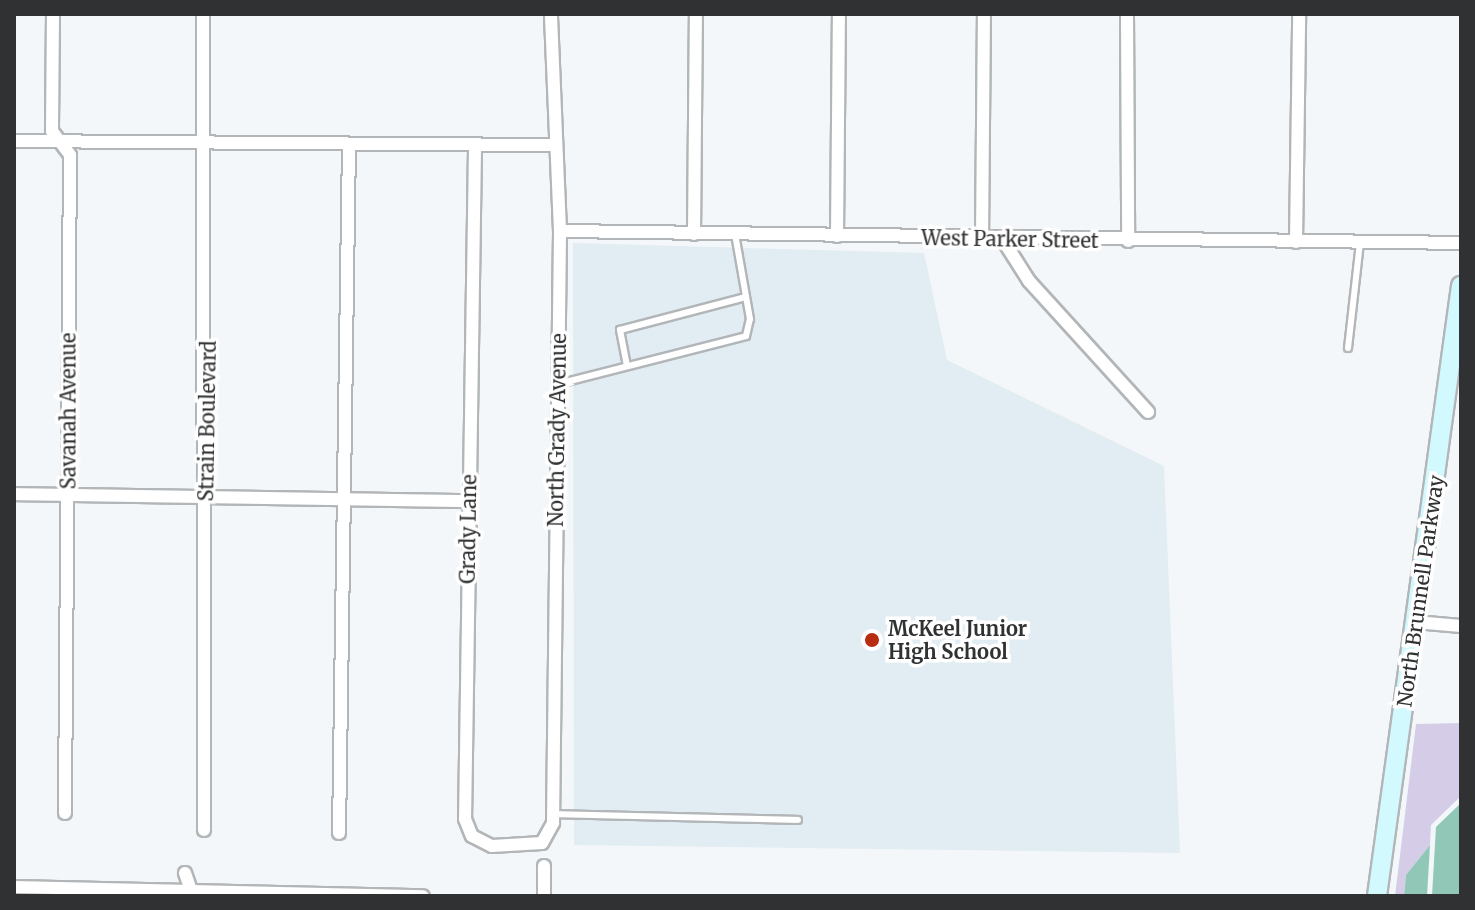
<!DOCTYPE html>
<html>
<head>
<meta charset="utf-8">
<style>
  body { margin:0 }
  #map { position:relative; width:1475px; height:910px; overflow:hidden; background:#f3f7f9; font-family:Merriweather,serif }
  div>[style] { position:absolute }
  .built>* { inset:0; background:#e1ecf3 }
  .green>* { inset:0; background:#d5cde8 }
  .water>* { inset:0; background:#90c7b6 }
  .roads { filter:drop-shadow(2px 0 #b3b6b8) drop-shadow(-2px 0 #b3b6b8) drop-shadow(0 2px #b3b6b8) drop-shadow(0 -2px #b3b6b8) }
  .lane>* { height:6px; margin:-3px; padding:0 3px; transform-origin:3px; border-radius:3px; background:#fff }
  .street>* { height:12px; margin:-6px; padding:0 6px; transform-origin:6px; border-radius:6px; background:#fff }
  .secondary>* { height:18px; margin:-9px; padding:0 9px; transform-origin:9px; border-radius:9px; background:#d2f9fd }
  .dots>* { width:22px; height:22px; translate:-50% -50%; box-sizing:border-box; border:4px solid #fff; border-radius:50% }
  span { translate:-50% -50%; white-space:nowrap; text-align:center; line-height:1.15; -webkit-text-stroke:7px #fff; paint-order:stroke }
  .street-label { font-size:20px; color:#303132 }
  .poi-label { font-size:20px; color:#303132; font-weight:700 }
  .left { translate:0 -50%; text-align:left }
  .frame { position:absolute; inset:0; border:16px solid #303132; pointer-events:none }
</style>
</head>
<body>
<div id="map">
  <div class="built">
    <i style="clip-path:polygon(573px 243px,924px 253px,947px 360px,1164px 466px,1180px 853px,574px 845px)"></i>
  </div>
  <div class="green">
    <i style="clip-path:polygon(1461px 723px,1461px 796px,1431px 825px,1430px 845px,1406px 875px,1404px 896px,1395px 896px,1416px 724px)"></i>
  </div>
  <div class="water">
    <i style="clip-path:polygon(1461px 803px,1461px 896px,1432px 896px,1436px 827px)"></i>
    <i style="clip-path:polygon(1430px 845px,1427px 896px,1404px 896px,1406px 875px)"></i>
  </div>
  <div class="roads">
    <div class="lane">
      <i style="left:1348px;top:348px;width:107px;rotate:-83.5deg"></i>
      <i style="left:627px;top:366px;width:37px;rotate:-101deg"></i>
      <i style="left:620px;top:330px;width:130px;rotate:-14.7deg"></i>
      <i style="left:558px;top:384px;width:194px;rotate:-14.3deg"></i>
      <i style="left:746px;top:336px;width:17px;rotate:-77deg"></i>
      <i style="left:750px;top:319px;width:86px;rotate:-100deg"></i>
      <i style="left:553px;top:814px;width:245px;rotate:1.4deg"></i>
    </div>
    <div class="street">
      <i style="left:53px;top:14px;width:117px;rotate:90.5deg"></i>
      <i style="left:52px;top:131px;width:30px;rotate:53deg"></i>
      <i style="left:70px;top:155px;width:658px;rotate:90.44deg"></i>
      <i style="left:203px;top:14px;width:816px;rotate:89.93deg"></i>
      <i style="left:1127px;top:14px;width:227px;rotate:89.7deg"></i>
      <i style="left:14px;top:141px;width:538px;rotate:0.43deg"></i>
      <i style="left:475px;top:148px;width:671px;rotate:90.85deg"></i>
      <i style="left:465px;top:819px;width:18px;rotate:68deg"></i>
      <i style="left:472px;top:836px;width:22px;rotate:27deg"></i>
      <i style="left:492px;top:846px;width:50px;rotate:-3.4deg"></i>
      <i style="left:542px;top:843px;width:23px;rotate:-61deg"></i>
      <i style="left:553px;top:823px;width:592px;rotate:-89.32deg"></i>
      <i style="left:560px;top:231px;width:217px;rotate:-92.4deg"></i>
      <i style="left:560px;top:231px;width:901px;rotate:0.76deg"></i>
      <i style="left:694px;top:234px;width:220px;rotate:-89.5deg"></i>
      <i style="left:837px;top:236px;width:222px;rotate:-89.5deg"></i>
      <i style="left:982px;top:239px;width:225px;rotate:-89.5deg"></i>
      <i style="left:1003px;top:240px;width:49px;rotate:57.6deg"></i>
      <i style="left:1029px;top:281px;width:177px;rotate:47.7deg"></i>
      <i style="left:1296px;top:242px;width:228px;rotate:-89.2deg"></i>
      <i style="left:14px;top:494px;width:454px;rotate:0.9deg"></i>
      <i style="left:1415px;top:622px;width:46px;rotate:5deg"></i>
      <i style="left:339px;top:833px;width:687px;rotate:-89.17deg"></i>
      <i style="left:185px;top:873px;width:24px;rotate:71deg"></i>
      <i style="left:14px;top:887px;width:409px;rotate:1.3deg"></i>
      <i style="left:544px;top:896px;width:30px;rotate:-90deg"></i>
    </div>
    <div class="secondary">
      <i style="left:1377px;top:896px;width:616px;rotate:-82.16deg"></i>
    </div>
  </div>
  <div class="dots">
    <i style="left:872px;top:640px;background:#b82c11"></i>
  </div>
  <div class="street-label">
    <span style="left:1010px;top:239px;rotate:1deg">West Parker Street</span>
    <span style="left:68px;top:411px;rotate:-90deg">Savanah Avenue</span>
    <span style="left:207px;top:421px;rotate:-89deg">Strain Boulevard</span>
    <span style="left:557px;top:430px;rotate:-89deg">North Grady Avenue</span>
    <span style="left:468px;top:529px;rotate:-89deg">Grady Lane</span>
    <span style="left:1420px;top:591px;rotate:-82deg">North Brunnell Parkway</span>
  </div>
  <div class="poi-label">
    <span class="left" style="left:888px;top:640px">McKeel Junior<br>High School</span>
  </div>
  <div class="frame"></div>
</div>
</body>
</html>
